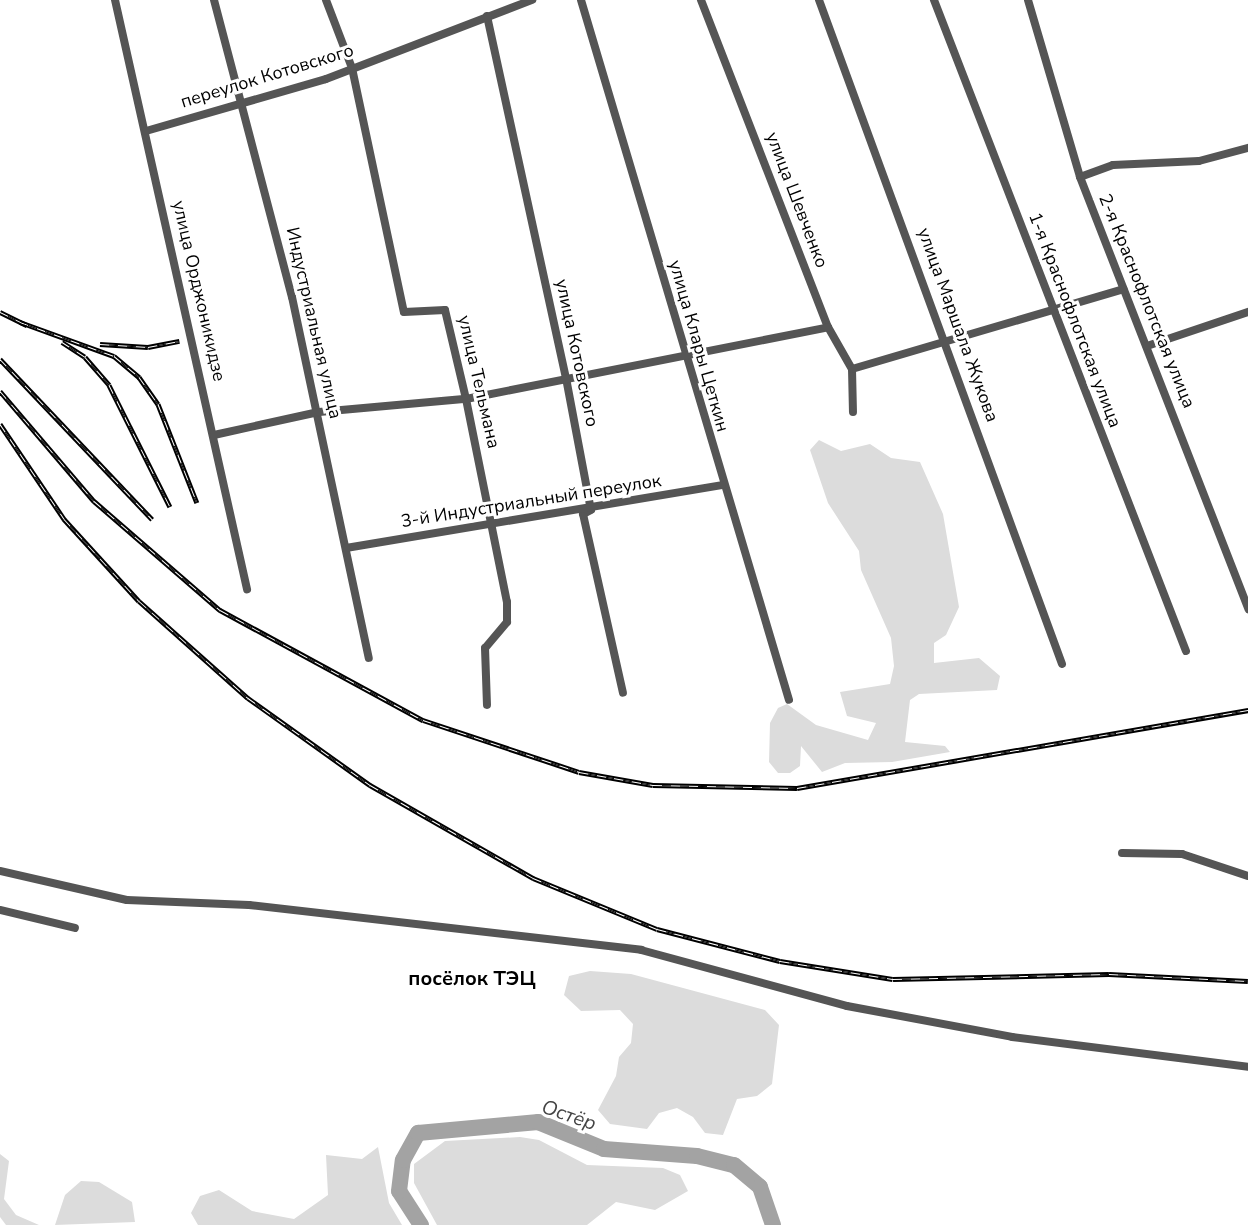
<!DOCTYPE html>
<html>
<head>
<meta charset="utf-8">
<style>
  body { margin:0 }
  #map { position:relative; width:1248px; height:1225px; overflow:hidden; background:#fff; font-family:"Nunito Sans",sans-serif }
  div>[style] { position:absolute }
  .green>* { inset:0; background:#dcdcdc }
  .river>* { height:16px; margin:-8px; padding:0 8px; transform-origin:8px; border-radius:8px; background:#a3a3a3 }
  .street>* { height:8px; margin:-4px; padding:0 4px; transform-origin:4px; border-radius:4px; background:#555 }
  .rail>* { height:5px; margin-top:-2.5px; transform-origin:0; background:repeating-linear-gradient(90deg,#fff 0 9px,#000 0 18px); box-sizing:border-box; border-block:2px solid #000 }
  span { translate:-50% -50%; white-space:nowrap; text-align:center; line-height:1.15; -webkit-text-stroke:6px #fff; paint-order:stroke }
  .street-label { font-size:18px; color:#000 }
  .neighbourhood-label { font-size:20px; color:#000; font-weight:700 }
  .water-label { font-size:20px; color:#444; font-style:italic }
</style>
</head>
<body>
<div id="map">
  <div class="green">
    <i style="clip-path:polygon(819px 440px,841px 451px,870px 444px,891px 458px,920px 462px,943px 514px,959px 607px,946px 635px,934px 643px,934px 663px,979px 658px,1000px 676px,997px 690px,919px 694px,910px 700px,905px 742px,945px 746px,950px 752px,892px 762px,845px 763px,822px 772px,801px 746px,800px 766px,790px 773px,778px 773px,769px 762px,770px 723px,778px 708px,787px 704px,816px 725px,868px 740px,876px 723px,847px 716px,840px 692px,890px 684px,894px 666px,891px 638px,861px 570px,859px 551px,828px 503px,810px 450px)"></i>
    <i style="clip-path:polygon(590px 971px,631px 974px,765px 1010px,779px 1025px,772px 1084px,757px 1096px,737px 1099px,723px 1135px,705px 1133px,693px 1117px,677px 1108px,659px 1113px,647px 1129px,610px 1124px,598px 1110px,616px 1076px,619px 1057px,631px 1043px,633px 1024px,620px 1010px,581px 1011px,564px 995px,569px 976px)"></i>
    <i style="clip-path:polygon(520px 1137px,539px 1140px,587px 1165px,663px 1168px,680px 1175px,688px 1191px,655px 1210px,616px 1202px,587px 1225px,437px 1225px,414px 1183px,414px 1164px,445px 1141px)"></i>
    <i style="clip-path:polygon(378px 1147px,389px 1203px,402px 1225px,198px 1225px,191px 1213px,200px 1196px,219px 1190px,252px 1211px,294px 1219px,328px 1195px,326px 1155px,362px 1159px)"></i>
    <i style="clip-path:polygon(0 1154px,9px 1161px,4px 1199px,16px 1215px,39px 1225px,6px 1225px,0 1217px)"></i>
    <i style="clip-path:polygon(81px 1181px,99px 1182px,132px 1202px,135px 1222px,55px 1225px,65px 1195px)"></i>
  </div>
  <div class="river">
    <i style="left:421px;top:1225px;width:40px;rotate:-122.9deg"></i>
    <i style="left:399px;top:1191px;width:31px;rotate:-83deg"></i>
    <i style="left:403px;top:1160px;width:31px;rotate:-61deg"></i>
    <i style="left:418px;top:1133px;width:121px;rotate:-5.2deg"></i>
    <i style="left:538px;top:1122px;width:71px;rotate:22.2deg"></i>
    <i style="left:604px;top:1149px;width:93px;rotate:4.3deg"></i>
    <i style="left:697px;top:1156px;width:38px;rotate:14deg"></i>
    <i style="left:734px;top:1165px;width:34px;rotate:40deg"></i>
    <i style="left:760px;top:1187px;width:40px;rotate:71.1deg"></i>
  </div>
  <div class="street">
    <i style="left:115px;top:0;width:604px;rotate:77.37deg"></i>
    <i style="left:214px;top:0;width:307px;rotate:75.3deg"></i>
    <i style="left:292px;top:297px;width:369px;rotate:78deg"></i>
    <i style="left:326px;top:0;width:73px;rotate:69.1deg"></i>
    <i style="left:352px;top:68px;width:249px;rotate:78deg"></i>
    <i style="left:404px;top:312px;width:41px;rotate:-2.8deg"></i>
    <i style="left:445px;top:310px;width:91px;rotate:76.7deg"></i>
    <i style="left:466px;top:399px;width:207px;rotate:78.6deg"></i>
    <i style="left:507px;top:602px;width:20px;rotate:90deg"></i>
    <i style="left:507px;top:622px;width:34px;rotate:130deg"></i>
    <i style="left:485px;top:648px;width:57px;rotate:88deg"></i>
    <i style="left:581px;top:0;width:730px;rotate:73.45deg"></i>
    <i style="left:701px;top:0;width:351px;rotate:68.8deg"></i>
    <i style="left:828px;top:327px;width:48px;rotate:60.3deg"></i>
    <i style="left:852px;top:369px;width:43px;rotate:88.7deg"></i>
    <i style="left:819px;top:0;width:707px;rotate:69.9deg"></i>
    <i style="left:934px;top:0;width:698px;rotate:68.84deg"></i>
    <i style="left:1028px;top:0;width:184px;rotate:73.6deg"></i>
    <i style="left:1080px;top:177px;width:464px;rotate:68.7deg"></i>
    <i style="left:487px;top:16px;width:371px;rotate:77.7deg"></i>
    <i style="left:566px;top:378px;width:134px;rotate:79.3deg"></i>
    <i style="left:591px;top:510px;width:9px;rotate:153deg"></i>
    <i style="left:583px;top:514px;width:183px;rotate:77.4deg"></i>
    <i style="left:146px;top:131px;width:187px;rotate:-16.1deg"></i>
    <i style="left:326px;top:79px;width:221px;rotate:-21deg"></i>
    <i style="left:1080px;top:177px;width:35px;rotate:-20deg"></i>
    <i style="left:1113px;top:165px;width:86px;rotate:-2.7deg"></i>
    <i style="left:1199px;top:161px;width:51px;rotate:-14.9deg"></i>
    <i style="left:1147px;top:346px;width:107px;rotate:-18.6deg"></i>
    <i style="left:852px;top:369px;width:283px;rotate:-16.4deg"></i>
    <i style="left:214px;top:435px;width:107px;rotate:-12.4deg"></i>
    <i style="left:319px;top:412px;width:148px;rotate:-5.1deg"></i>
    <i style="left:466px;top:399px;width:369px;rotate:-11.2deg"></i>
    <i style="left:346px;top:548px;width:381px;rotate:-9.5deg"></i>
    <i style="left:1122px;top:853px;width:60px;rotate:1deg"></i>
    <i style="left:1182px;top:854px;width:70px;rotate:18.4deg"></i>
    <i style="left:0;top:871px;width:130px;rotate:12.9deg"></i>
    <i style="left:127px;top:900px;width:122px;rotate:2.3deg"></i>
    <i style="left:249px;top:905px;width:395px;rotate:6.5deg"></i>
    <i style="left:641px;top:950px;width:213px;rotate:15.2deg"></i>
    <i style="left:847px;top:1006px;width:168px;rotate:10.6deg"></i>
    <i style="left:1012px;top:1037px;width:238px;rotate:7.2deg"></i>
    <i style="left:0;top:910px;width:77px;rotate:13.5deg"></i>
  </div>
  <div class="rail">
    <i style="left:0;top:312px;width:30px;rotate:26deg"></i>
    <i style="left:20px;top:322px;width:100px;rotate:19.9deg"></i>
    <i style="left:114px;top:356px;width:33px;rotate:40deg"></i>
    <i style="left:139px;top:377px;width:33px;rotate:55deg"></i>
    <i style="left:158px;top:404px;width:106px;rotate:68.5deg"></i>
    <i style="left:62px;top:342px;width:27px;rotate:33deg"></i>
    <i style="left:85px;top:357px;width:37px;rotate:49deg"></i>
    <i style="left:109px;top:385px;width:136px;rotate:63.4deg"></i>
    <i style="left:100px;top:344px;width:48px;rotate:3.6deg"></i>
    <i style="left:148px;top:347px;width:32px;rotate:-11deg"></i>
    <i style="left:0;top:359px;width:221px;rotate:46.5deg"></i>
    <i style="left:0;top:391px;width:145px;rotate:49.5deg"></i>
    <i style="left:94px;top:501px;width:167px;rotate:40.9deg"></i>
    <i style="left:220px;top:610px;width:231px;rotate:28.5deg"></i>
    <i style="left:423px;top:720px;width:164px;rotate:18.4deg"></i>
    <i style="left:579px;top:772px;width:75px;rotate:10deg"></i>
    <i style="left:653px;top:785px;width:144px;rotate:1.2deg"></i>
    <i style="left:797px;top:788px;width:458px;rotate:-9.8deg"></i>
    <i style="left:0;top:424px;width:115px;rotate:56deg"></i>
    <i style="left:64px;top:519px;width:111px;rotate:47.6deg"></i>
    <i style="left:139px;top:601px;width:146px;rotate:41.7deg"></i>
    <i style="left:248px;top:698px;width:150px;rotate:35.5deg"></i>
    <i style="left:370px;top:785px;width:188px;rotate:29.7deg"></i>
    <i style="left:533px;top:878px;width:134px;rotate:22.4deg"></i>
    <i style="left:657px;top:929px;width:127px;rotate:14.6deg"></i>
    <i style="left:780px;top:961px;width:114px;rotate:9.1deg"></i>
    <i style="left:893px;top:979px;width:216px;rotate:-1.3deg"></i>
    <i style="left:1109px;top:974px;width:139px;rotate:2.9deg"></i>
  </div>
  <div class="street-label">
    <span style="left:267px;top:76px;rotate:-17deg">переулок Котовского</span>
    <span style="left:797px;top:200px;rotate:69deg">улица Шевченко</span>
    <span style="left:199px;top:291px;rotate:77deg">улица Орджоникидзе</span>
    <span style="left:1147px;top:301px;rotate:68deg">2-я Краснофлотская улица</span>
    <span style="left:1075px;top:320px;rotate:69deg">1-я Краснофлотская улица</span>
    <span style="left:314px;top:323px;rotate:77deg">Индустриальная улица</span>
    <span style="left:958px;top:325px;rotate:70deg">улица Маршала Жукова</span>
    <span style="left:699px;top:346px;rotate:74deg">улица Клары Цеткин</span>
    <span style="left:577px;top:353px;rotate:78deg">улица Котовского</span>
    <span style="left:479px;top:382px;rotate:77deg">улица Тельмана</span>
    <span style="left:531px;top:501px;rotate:-9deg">3-й Индустриальный переулок</span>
  </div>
  <div class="neighbourhood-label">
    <span style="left:472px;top:978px">посёлок ТЭЦ</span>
  </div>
  <div class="water-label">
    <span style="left:569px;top:1115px;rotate:19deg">Остёр</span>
  </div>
</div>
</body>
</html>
